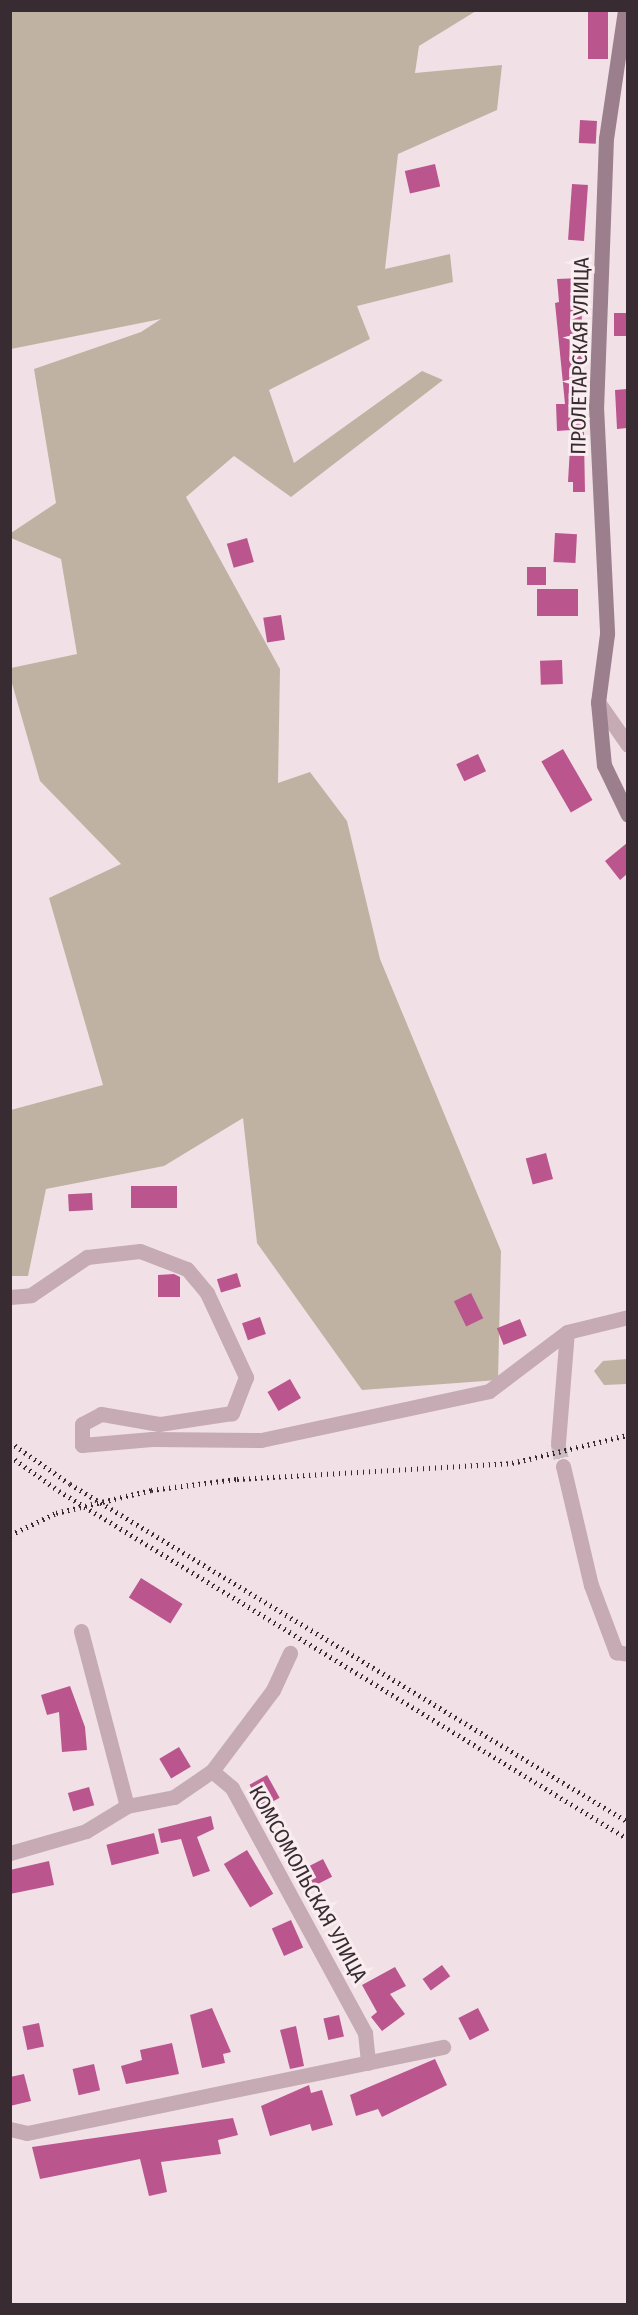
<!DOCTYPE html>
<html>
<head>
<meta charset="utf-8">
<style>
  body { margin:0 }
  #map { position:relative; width:638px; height:2315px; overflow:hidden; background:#f1e1e6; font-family:"Fira Sans Condensed",sans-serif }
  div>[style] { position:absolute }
  .green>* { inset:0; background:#c0b2a2 }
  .building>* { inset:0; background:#bb558e; transform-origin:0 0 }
  .street-tunnel>* { height:15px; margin-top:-7.5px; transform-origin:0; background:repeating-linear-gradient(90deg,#ccbdc2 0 15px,transparent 0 23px) }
  .street>* { height:15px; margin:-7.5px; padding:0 7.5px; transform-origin:7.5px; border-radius:7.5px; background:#c6abb4 }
  .secondary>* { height:15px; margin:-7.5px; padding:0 7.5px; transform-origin:7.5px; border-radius:7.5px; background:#9c7f8c }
  .rail>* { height:4.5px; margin-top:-2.25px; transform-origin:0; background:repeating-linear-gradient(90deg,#382b32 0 1.5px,transparent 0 6px) }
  span { translate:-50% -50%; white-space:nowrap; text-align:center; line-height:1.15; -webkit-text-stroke:6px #f9edf0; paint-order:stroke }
  .street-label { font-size:21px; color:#382b32 }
  .frame { position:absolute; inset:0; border:12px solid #382b32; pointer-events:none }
</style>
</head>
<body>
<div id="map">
  <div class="green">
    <i style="clip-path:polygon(11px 11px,476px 11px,419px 46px,415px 73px,502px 65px,497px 110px,398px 154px,385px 269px,450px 254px,453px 282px,357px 306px,370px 339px,269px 390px,294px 463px,422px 371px,443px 380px,291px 497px,234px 456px,186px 497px,280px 669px,278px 783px,310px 772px,347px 821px,380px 959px,501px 1251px,498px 1380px,362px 1390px,257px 1243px,243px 1118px,164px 1166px,46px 1189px,28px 1276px,11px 1276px,11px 1110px,103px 1085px,49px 898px,121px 864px,40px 781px,11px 680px,11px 668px,77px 654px,61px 559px,11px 538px,11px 533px,56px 503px,34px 369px,141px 332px,161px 319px,11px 349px)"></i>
    <i style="clip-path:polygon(627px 1359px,627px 1384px,604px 1385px,594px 1371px,603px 1361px)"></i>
  </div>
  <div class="building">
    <i style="left:588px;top:10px;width:20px;height:49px"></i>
    <i style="left:580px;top:120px;width:17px;height:23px;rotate:3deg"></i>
    <i style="left:435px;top:164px;width:23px;height:31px;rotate:77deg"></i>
    <i style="left:572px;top:184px;width:16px;height:56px;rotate:4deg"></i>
    <i style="clip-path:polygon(581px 278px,585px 492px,573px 492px,573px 482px,568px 482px,571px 430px,557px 431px,556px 404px,565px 404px,555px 303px,559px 302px,557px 279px)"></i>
    <i style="left:627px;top:313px;width:23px;height:13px;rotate:90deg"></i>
    <i style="clip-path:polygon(627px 389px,627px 428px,617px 429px,615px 390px)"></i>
    <i style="left:555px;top:533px;width:22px;height:29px;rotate:3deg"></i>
    <i style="left:247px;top:538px;width:25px;height:21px;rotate:74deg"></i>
    <i style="left:546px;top:567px;width:18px;height:19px;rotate:90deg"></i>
    <i style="left:537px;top:589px;width:41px;height:27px"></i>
    <i style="left:281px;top:615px;width:25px;height:18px;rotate:81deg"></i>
    <i style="left:562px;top:660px;width:24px;height:22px;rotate:88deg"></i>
    <i style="left:563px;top:749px;width:59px;height:25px;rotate:60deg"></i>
    <i style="left:478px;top:754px;width:19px;height:24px;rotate:65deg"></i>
    <i style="clip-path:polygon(627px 843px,627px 874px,620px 880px,605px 861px)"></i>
    <i style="left:546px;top:1153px;width:27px;height:21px;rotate:75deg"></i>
    <i style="left:131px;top:1186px;width:46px;height:22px"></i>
    <i style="left:92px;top:1193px;width:17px;height:24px;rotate:87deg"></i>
    <i style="left:237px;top:1273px;width:14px;height:21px;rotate:73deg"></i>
    <i style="clip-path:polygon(174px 1274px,180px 1277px,180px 1297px,158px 1297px,158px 1275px)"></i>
    <i style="left:471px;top:1293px;width:28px;height:19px;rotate:64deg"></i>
    <i style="left:260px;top:1317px;width:18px;height:19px;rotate:71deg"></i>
    <i style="left:520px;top:1319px;width:18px;height:25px;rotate:68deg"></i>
    <i style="left:290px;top:1379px;width:22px;height:26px;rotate:60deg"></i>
    <i style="left:141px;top:1578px;width:49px;height:23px;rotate:32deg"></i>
    <i style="clip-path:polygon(70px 1686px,85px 1727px,87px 1750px,62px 1752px,59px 1712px,47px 1715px,41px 1695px)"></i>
    <i style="left:179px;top:1747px;width:23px;height:23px;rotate:59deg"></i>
    <i style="left:267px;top:1775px;width:26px;height:20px;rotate:61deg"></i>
    <i style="left:89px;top:1787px;width:19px;height:22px;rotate:74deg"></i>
    <i style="clip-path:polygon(211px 1816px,214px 1829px,197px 1837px,210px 1871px,193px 1877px,181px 1839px,161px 1843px,158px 1829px)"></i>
    <i style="left:154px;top:1833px;width:21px;height:49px;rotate:76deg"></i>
    <i style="left:247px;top:1850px;width:51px;height:27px;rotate:59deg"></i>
    <i style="left:323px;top:1859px;width:20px;height:28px;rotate:63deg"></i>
    <i style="clip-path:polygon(49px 1861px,54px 1885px,10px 1894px,10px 1870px)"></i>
    <i style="left:291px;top:1920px;width:30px;height:21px;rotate:66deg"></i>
    <i style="left:442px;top:1965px;width:14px;height:24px;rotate:54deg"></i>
    <i style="clip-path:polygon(395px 1967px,406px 1986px,390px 1994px,405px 2014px,382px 2031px,371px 2017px,377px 2012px,362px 1985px)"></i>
    <i style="clip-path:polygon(212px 2008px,231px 2052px,223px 2054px,225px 2063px,202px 2068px,190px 2015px)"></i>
    <i style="left:478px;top:2008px;width:25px;height:22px;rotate:63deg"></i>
    <i style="left:339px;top:2015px;width:22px;height:16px;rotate:77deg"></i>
    <i style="left:39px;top:2023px;width:24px;height:17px;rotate:78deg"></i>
    <i style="clip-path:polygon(296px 2026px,304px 2066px,290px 2069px,280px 2030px)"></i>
    <i style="clip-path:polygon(172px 2043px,179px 2074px,126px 2084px,121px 2066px,142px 2060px,140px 2050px)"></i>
    <i style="clip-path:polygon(435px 2059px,447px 2085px,382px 2117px,378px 2109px,356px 2116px,350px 2095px)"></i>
    <i style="left:94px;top:2064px;width:27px;height:22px;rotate:77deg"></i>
    <i style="clip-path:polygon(24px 2074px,31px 2101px,10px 2106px,10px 2077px)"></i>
    <i style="clip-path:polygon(309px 2085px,311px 2093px,322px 2090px,333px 2125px,312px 2131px,310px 2124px,270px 2136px,261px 2106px)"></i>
    <i style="clip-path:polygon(233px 2118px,238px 2135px,218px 2140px,221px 2154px,161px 2162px,167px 2192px,149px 2196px,140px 2159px,40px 2179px,32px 2147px)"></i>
  </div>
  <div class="street-tunnel">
    <i style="left:558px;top:1443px;width:24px;rotate:78deg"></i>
  </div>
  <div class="street">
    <i style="left:598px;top:702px;width:52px;rotate:55.1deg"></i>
    <i style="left:10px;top:1297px;width:21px;rotate:-5deg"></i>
    <i style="left:31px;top:1295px;width:68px;rotate:-34.2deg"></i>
    <i style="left:87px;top:1257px;width:53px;rotate:-6.5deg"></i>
    <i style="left:140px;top:1251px;width:50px;rotate:21deg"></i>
    <i style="left:187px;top:1269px;width:31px;rotate:50deg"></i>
    <i style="left:207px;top:1293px;width:93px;rotate:65.1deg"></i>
    <i style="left:246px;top:1377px;width:39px;rotate:111deg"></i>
    <i style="left:232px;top:1413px;width:74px;rotate:171.4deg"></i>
    <i style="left:159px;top:1424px;width:59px;rotate:-170.2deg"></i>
    <i style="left:101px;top:1414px;width:21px;rotate:152deg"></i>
    <i style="left:82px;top:1424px;width:21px;rotate:90deg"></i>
    <i style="left:82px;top:1445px;width:70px;rotate:-4.9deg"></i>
    <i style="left:152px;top:1439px;width:109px;rotate:0.5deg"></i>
    <i style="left:261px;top:1440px;width:233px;rotate:-12.1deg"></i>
    <i style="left:489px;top:1391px;width:98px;rotate:-37.1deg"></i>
    <i style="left:567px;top:1332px;width:63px;rotate:-13.8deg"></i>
    <i style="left:558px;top:1443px;width:111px;rotate:-85.4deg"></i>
    <i style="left:563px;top:1466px;width:122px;rotate:76.8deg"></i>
    <i style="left:591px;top:1585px;width:72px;rotate:69.5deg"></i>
    <i style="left:616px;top:1652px;width:12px;rotate:9deg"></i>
    <i style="left:81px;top:1631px;width:181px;rotate:75.3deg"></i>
    <i style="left:212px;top:1771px;width:101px;rotate:-53deg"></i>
    <i style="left:273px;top:1690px;width:41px;rotate:-65.3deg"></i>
    <i style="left:10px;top:1853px;width:79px;rotate:-16.1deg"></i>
    <i style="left:86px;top:1831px;width:48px;rotate:-31.4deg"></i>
    <i style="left:127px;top:1806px;width:48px;rotate:-10.8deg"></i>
    <i style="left:174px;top:1797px;width:46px;rotate:-34.4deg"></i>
    <i style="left:212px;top:1771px;width:26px;rotate:40deg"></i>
    <i style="left:232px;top:1788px;width:279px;rotate:61.5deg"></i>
    <i style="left:365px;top:2033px;width:30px;rotate:84deg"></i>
    <i style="left:10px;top:2129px;width:17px;rotate:13deg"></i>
    <i style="left:27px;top:2133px;width:425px;rotate:-11.7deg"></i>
  </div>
  <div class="secondary">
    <i style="left:625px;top:10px;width:129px;rotate:98.4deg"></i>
    <i style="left:606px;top:138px;width:268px;rotate:92.1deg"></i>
    <i style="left:596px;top:406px;width:228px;rotate:87.2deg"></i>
    <i style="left:607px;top:634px;width:69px;rotate:97.5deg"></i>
    <i style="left:598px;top:702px;width:63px;rotate:84.6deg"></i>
    <i style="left:604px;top:765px;width:55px;rotate:64.4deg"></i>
  </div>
  <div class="rail">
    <i style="left:10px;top:1442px;width:73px;rotate:35deg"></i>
    <i style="left:70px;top:1484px;width:652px;rotate:31.2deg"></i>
    <i style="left:10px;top:1456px;width:60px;rotate:35.5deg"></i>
    <i style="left:59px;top:1491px;width:667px;rotate:31.45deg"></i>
    <i style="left:10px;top:1535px;width:51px;rotate:-25.6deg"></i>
    <i style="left:56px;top:1513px;width:98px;rotate:-13.6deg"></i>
    <i style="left:151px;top:1490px;width:87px;rotate:-7.3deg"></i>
    <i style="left:237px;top:1479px;width:275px;rotate:-3.3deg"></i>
    <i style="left:512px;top:1463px;width:119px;rotate:-13.6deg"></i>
  </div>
  <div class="street-label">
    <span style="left:580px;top:356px;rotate:-89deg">ПРОЛЕТАРСКАЯ УЛИЦА</span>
    <span style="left:308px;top:1884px;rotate:61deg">КОМСОМОЛЬСКАЯ УЛИЦА</span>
  </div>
  <div class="frame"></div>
</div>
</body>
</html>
